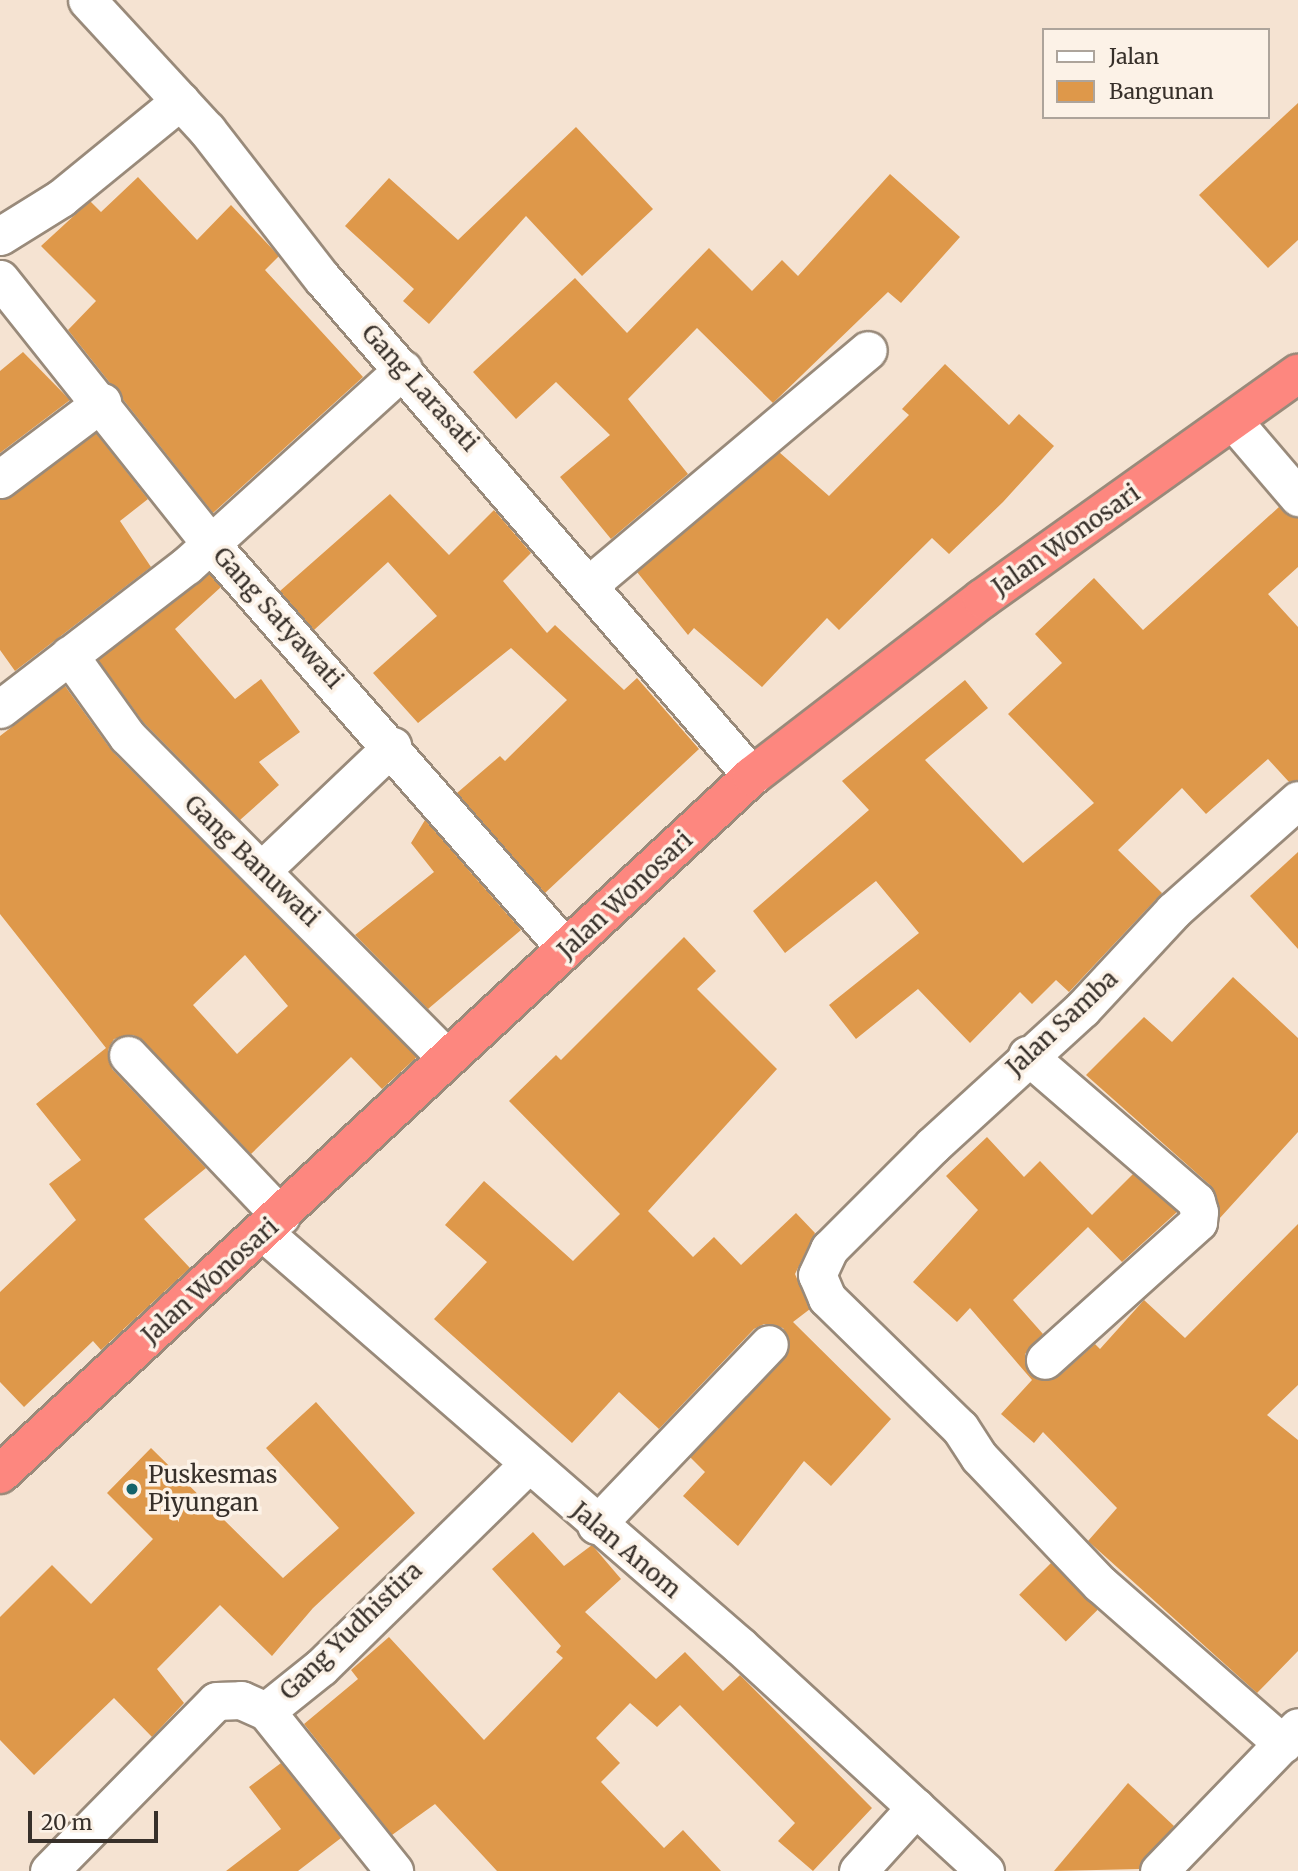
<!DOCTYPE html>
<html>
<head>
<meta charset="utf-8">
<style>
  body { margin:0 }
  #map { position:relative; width:1298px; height:1871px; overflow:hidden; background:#f5e3d2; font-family:Merriweather,serif }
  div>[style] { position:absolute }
  .building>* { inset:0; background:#de984a; transform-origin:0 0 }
  .roads { filter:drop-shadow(2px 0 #998a7a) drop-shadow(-2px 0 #998a7a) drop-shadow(0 2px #998a7a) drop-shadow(0 -2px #998a7a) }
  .street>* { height:37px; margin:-18.5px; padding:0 18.5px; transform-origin:18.5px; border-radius:18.5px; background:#fff }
  .highway>* { height:38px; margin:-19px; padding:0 19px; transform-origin:19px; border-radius:19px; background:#fd877f }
  .dots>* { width:19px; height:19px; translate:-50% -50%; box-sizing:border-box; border:4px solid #fcf2e7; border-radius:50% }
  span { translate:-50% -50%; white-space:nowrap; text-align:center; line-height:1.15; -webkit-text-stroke:7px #fcf2e7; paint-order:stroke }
  .street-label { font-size:24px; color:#37302a }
  .poi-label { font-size:24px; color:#37302a }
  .left { translate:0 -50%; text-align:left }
  .legend { position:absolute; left:1042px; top:28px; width:228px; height:91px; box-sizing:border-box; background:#fcf2e7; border:2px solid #ada49b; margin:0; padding:9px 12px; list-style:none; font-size:21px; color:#37302a }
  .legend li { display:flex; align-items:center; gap:14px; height:35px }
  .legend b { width:35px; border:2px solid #ada49b }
  .scale { position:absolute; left:28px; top:1811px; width:130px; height:32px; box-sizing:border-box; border:4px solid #37302a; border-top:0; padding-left:9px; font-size:21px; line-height:24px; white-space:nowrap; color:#37302a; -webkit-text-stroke:5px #fcf2e7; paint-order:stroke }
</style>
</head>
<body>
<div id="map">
  <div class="building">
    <i style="clip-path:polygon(1298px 103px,1298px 240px,1268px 268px,1199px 195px)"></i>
    <i style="clip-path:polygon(576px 127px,653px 209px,582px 276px,526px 216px,429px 324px,403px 301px,414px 289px,345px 226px,389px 178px,458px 240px)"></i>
    <i style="clip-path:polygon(890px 174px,960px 237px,901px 303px,888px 292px,773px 403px,697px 328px,628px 399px,688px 474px,611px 539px,560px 477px,610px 435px,556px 382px,516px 419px,473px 372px,575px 278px,627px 333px,709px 248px,752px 291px,782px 260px,798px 276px)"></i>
    <i style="clip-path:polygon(138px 177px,197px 240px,231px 205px,279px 256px,265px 270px,363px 377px,213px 513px,68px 330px,96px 301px,41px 246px,90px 201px,101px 212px)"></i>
    <i style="clip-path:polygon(23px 352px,70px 400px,0 453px,0 371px)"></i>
    <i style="clip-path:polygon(945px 364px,1009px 425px,1019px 414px,1054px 446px,1003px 502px,949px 554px,932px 538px,839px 630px,827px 618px,762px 687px,694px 628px,688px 635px,637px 572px,779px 452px,829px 496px,909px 415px,902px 409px)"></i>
    <i style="clip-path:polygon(96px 433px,148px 499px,120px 521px,151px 567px,15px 671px,0 650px,0 500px)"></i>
    <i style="clip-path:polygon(390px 494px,449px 555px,494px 510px,531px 553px,503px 581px,547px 633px,555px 625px,624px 690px,637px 678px,699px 749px,545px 893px,457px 793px,500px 756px,505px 761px,567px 700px,511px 648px,418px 723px,373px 673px,437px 616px,388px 562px,314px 630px,280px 591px)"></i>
    <i style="clip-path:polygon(1279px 507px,1298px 517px,1298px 567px,1268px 594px,1298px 627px,1298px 780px,1289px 782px,1268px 759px,1206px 814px,1182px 788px,1118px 850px,1162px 893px,1069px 992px,1056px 980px,1032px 1004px,1020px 992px,970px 1043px,918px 989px,856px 1039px,829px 1005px,919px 933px,876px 881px,785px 953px,753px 911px,869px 810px,842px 781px,965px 680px,988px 708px,925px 760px,1023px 863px,1094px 803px,1008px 714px,1062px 663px,1035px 634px,1094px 578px,1143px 630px)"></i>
    <i style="clip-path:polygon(209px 574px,221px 587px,175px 629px,235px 699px,261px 679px,300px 732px,259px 762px,279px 785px,240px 820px,143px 722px,98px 660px)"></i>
    <i style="clip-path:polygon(evenodd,65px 686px,112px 751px,417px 1057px,382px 1089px,351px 1057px,251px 1154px,143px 1041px,133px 1035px,114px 1039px,108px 1050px,112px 1069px,206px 1168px,144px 1219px,190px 1268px,101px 1350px,93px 1341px,24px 1407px,0 1382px,0 1292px,76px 1220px,49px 1184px,81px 1160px,36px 1104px,106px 1048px,0 914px,0 736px,65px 686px,245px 955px,288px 1006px,237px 1054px,193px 1005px,245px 955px)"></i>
    <i style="clip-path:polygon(425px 820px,521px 930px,428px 1009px,355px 935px,434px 872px,411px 843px)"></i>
    <i style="clip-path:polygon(1298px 852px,1298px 949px,1250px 896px)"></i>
    <i style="clip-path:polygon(684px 937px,716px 971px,697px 989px,777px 1069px,648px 1211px,693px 1257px,714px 1237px,741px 1265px,796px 1213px,815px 1233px,795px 1274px,810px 1309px,793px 1322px,891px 1419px,831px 1486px,804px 1461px,738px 1546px,683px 1496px,705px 1472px,690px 1457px,785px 1358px,789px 1339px,783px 1328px,764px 1324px,754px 1329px,659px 1429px,619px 1392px,572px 1443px,434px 1319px,487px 1262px,445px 1225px,484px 1181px,573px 1261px,620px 1214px,509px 1101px,556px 1055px,561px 1060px)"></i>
    <i style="clip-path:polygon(1233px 977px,1298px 1038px,1298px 1132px,1219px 1219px,1210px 1185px,1086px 1075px,1144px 1017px,1172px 1042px)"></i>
    <i style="clip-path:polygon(987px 1137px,1024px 1177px,1040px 1161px,1092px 1215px,1133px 1174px,1177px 1212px,1122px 1262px,1088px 1227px,1013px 1300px,1043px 1334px,1025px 1354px,1029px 1374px,1039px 1380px,1059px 1376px,1095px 1344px,1100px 1349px,1144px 1300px,1185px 1338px,1298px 1224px,1298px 1385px,1267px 1415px,1298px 1440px,1298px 1651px,1257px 1693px,1088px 1541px,1117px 1508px,1043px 1432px,1034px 1443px,1001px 1414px,1032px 1380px,970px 1308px,957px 1322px,913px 1282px,978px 1210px,946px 1176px)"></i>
    <i style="clip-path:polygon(316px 1402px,415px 1513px,313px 1608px,272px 1656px,220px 1605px,157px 1669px,184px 1703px,152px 1737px,114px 1698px,34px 1775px,0 1740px,0 1617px,52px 1565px,91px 1604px,153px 1539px,107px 1493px,151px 1448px,283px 1578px,339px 1528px,266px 1448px)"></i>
    <i style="clip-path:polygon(533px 1532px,564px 1566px,592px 1545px,621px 1579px,585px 1612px,656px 1679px,685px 1652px,723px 1691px,740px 1675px,872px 1808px,813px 1871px,778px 1841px,795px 1823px,680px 1705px,657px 1727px,630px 1703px,596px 1738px,620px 1763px,601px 1782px,664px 1848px,683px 1830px,721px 1871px,497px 1871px,435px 1804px,392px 1835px,304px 1724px,358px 1679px,351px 1670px,389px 1637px,484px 1740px,563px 1658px,556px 1652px,561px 1646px,492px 1569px)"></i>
    <i style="left:1051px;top:1563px;width:66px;height:45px;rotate:45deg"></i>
    <i style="clip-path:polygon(281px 1763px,341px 1838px,298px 1871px,226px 1871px,281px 1829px,249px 1787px)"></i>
    <i style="clip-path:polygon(1128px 1783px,1174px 1826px,1139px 1869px,1054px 1871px)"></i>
  </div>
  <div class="roads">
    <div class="street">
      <i style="left:87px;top:0;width:177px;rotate:47.3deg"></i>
      <i style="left:207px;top:130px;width:187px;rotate:52.2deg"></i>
      <i style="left:322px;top:278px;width:658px;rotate:49.19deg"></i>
      <i style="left:0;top:236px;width:72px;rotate:-31.9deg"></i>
      <i style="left:61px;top:198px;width:154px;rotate:-39.2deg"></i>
      <i style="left:0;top:279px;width:336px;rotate:51.5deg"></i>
      <i style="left:209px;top:542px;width:541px;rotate:48.74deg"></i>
      <i style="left:1234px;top:422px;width:99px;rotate:49.5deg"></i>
      <i style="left:0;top:479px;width:128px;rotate:-37deg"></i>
      <i style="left:590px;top:584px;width:363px;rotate:-40.1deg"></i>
      <i style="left:69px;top:655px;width:100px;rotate:54.4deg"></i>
      <i style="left:127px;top:736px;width:454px;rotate:45.2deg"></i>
      <i style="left:0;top:709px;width:235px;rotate:-37.6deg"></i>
      <i style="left:186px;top:566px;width:293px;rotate:-42.2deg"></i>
      <i style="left:262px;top:870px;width:180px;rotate:-43.6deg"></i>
      <i style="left:128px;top:1055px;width:222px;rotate:46.5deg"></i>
      <i style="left:1027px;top:1055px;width:223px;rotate:40.8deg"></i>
      <i style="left:1196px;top:1201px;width:11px;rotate:75deg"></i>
      <i style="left:1199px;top:1212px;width:10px;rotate:96deg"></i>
      <i style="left:1198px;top:1222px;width:206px;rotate:138deg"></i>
      <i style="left:263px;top:1232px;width:632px;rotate:40.96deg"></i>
      <i style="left:740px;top:1646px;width:333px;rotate:42.6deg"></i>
      <i style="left:596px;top:1525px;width:250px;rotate:-46.3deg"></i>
      <i style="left:266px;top:1711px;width:205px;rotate:51.3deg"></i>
      <i style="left:1283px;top:1744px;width:243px;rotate:-138.8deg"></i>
      <i style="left:1100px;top:1584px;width:175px;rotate:-133.6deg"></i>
      <i style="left:979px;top:1457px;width:35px;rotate:-123deg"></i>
      <i style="left:960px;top:1428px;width:186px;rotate:-135.7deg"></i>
      <i style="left:827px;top:1298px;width:25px;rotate:-113deg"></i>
      <i style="left:817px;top:1275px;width:29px;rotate:-65deg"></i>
      <i style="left:829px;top:1249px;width:147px;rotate:-45deg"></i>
      <i style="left:933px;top:1145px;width:202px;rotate:-42.4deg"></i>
      <i style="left:1082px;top:1009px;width:134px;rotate:-47.1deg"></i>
      <i style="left:1173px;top:911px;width:167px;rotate:-41.6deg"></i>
      <i style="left:49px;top:1871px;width:238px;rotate:-45.5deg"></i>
      <i style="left:216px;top:1701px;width:25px;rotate:-2deg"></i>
      <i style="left:241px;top:1700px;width:27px;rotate:24deg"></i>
      <i style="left:266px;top:1711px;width:70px;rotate:-38.7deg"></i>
      <i style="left:321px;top:1667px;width:289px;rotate:-44.4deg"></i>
      <i style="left:858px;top:1871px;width:86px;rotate:-47.8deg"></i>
      <i style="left:1159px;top:1871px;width:200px;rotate:-46deg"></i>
    </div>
    <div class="highway">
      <i style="left:0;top:1474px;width:1026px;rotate:-42.87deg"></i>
      <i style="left:752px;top:776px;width:290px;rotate:-37.6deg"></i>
      <i style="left:982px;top:599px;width:388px;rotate:-35.5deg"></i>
    </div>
  </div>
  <div class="dots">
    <i style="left:132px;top:1489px;background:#15636b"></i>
  </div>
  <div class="street-label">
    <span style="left:420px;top:388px;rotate:48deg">Gang Larasati</span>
    <span style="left:1066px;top:540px;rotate:-35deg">Jalan Wonosari</span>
    <span style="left:278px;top:618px;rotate:48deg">Gang Satyawati</span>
    <span style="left:252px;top:861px;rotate:44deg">Gang Banuwati</span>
    <span style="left:625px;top:895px;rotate:-43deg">Jalan Wonosari</span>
    <span style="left:1062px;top:1023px;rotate:-43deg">Jalan Samba</span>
    <span style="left:210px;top:1281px;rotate:-42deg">Jalan Wonosari</span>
    <span style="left:626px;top:1550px;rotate:40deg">Jalan Anom</span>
    <span style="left:351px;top:1631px;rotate:-44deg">Gang Yudhistira</span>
  </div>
  <div class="poi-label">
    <span class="left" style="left:148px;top:1489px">Puskesmas<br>Piyungan</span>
  </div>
  <ul class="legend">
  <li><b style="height:9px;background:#fff"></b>Jalan</li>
  <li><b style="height:19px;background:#de984a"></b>Bangunan</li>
  </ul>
  <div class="scale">20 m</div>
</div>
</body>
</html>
